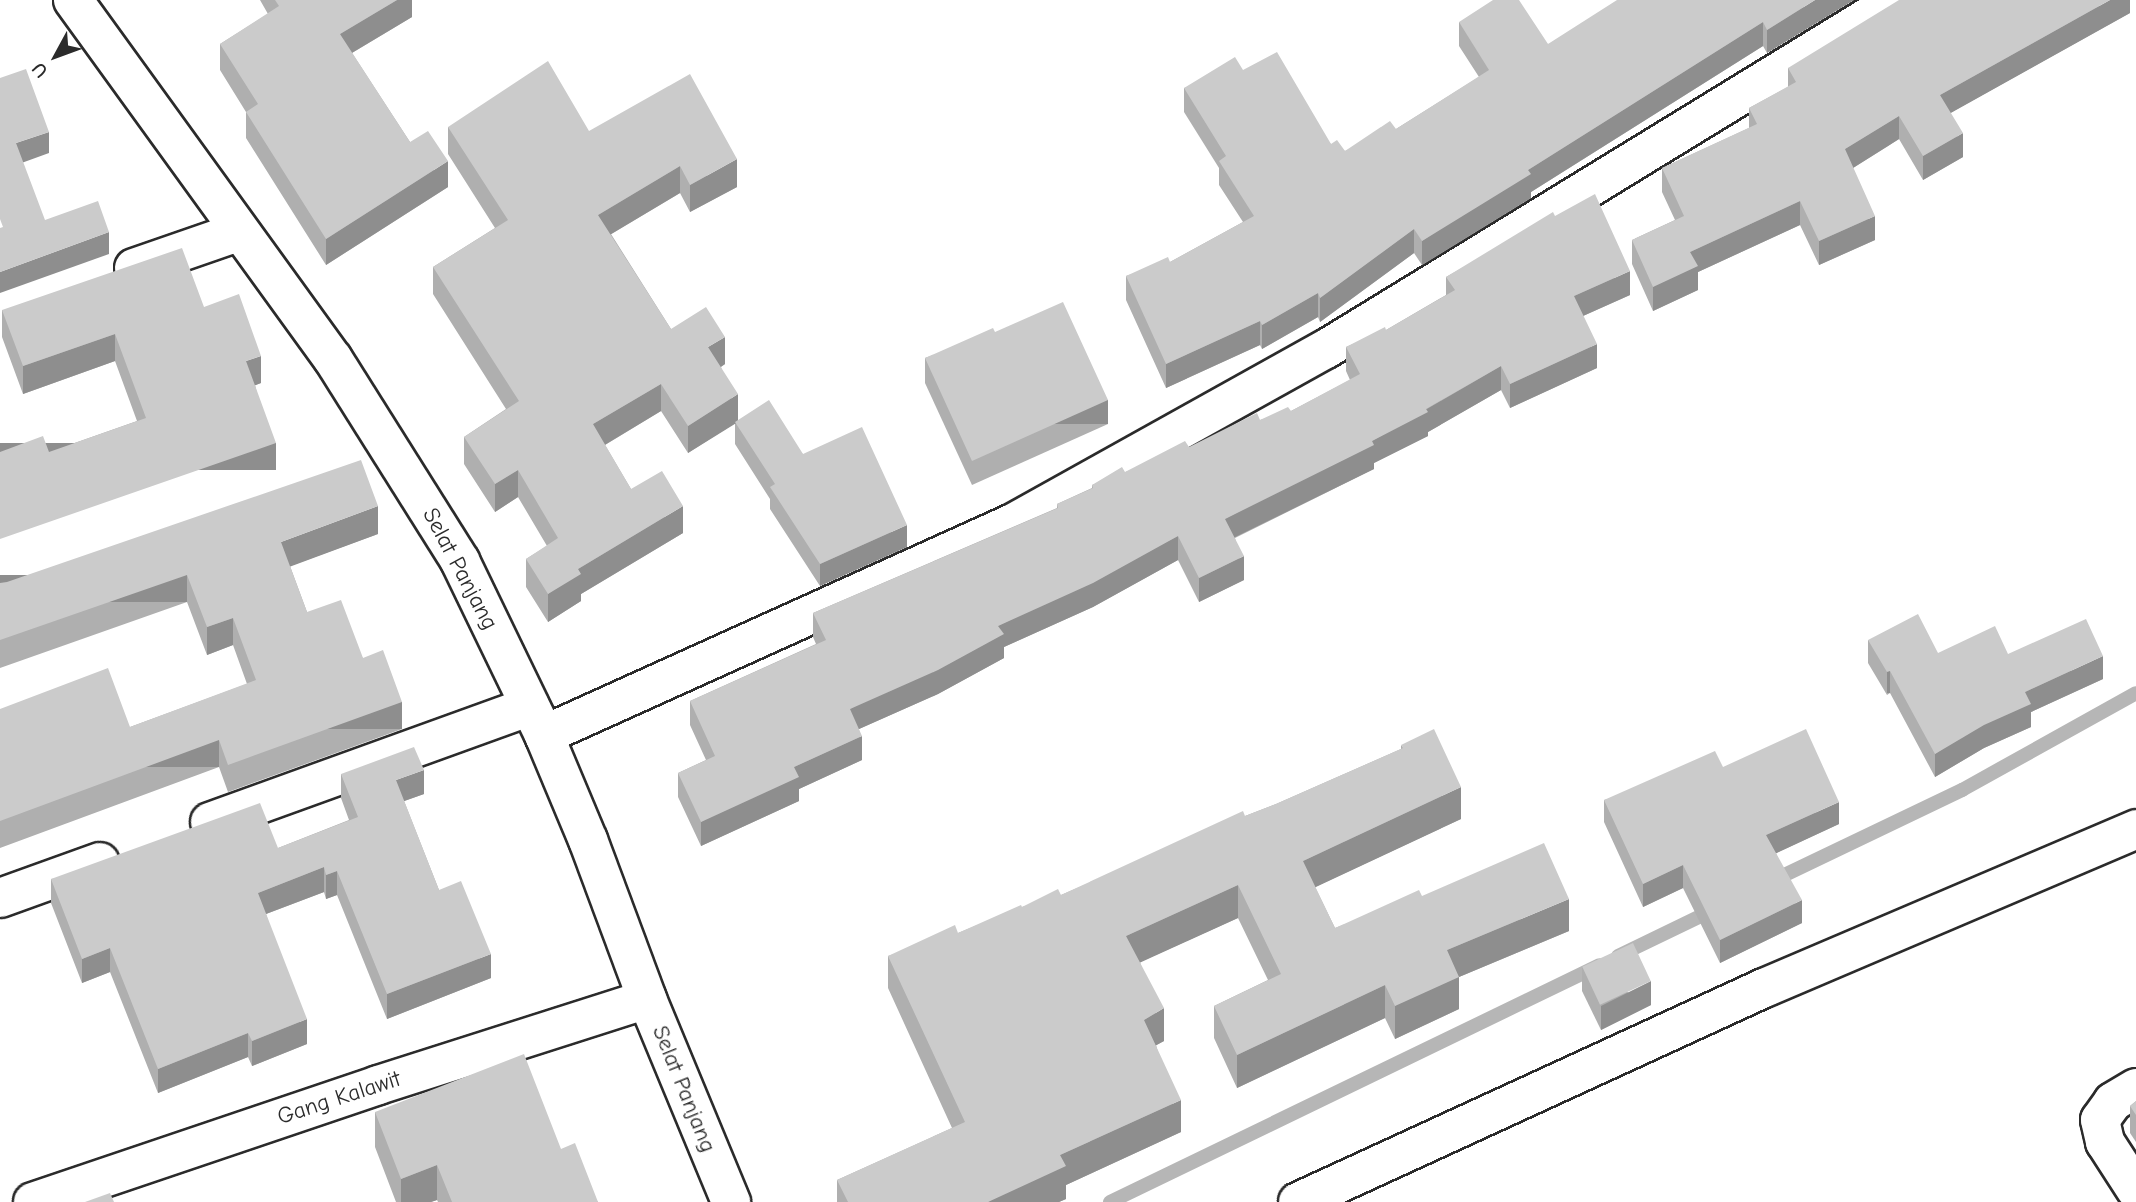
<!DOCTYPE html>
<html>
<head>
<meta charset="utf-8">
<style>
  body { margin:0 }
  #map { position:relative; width:2136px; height:1202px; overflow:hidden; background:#fff; font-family:"Comic Neue",sans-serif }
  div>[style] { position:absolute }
  .stream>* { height:14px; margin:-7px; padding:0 7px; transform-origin:7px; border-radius:7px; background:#b6b6b6 }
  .roads { filter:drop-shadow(2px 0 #2b2b2b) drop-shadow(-2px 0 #2b2b2b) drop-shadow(0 2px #2b2b2b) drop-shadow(0 -2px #2b2b2b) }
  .minor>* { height:38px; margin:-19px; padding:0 19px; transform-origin:19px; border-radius:19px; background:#fff }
  .wall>* { inset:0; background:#afafaf }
  .shaded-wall>* { inset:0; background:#8e8e8e; transform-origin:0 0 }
  .building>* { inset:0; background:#cbcbcb; transform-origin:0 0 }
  span { translate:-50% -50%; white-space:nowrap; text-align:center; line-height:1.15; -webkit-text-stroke:5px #fff; paint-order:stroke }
  .street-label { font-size:23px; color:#2b2b2b }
  .north { position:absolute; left:21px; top:21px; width:70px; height:70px; -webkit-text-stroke:5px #fff; paint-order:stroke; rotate:229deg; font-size:19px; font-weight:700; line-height:28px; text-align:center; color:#2b2b2b }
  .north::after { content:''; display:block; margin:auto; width:24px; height:32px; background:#2b2b2b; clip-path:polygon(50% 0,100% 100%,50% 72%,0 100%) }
</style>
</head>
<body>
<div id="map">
  <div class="stream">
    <i style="left:1772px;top:881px;width:211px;rotate:-25.6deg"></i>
    <i style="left:1962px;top:790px;width:199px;rotate:-29.1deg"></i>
    <i style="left:1618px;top:956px;width:106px;rotate:-25.8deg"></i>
    <i style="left:1110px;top:1202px;width:544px;rotate:-25.81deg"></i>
  </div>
  <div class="roads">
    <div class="minor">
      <i style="left:73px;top:0;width:443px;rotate:54.1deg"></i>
      <i style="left:333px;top:359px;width:239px;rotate:57.8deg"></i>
      <i style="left:460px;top:561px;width:193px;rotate:64.2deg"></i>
      <i style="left:544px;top:735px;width:114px;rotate:67.3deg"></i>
      <i style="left:588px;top:840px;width:170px;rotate:69.6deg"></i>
      <i style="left:647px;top:999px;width:220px;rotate:67.5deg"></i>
      <i style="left:134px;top:268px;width:110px;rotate:-19.1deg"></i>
      <i style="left:544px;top:735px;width:515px;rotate:-24.32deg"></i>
      <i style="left:1013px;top:523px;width:358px;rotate:-29.1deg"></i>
      <i style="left:1326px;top:349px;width:668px;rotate:-31.48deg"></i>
      <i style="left:210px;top:822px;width:340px;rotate:-19.9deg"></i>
      <i style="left:0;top:898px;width:106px;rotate:-19.8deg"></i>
      <i style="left:2136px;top:1088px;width:27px;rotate:149deg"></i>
      <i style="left:2113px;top:1102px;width:22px;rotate:126deg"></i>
      <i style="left:2100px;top:1120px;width:23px;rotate:77deg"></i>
      <i style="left:2105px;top:1142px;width:57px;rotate:57.1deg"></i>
      <i style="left:33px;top:1202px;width:364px;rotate:-18.7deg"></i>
      <i style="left:378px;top:1085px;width:282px;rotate:-17.7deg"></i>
      <i style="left:1298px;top:1202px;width:513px;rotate:-24.67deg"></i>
      <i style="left:1764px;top:988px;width:405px;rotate:-23.1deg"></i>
    </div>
  </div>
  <div class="wall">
    <i style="clip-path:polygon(260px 0,412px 0,412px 17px,352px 53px,410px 142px,448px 187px,326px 265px,246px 138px,246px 112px,220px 70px,220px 44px,268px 14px)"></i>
    <i style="clip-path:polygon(1854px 0,1767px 53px,1763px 46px,1531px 192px,1531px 198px,1422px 265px,1414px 253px,1320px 322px,1318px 317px,1262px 349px,1260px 345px,1166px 388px,1126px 300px,1126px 276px,1170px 262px,1243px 222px,1219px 185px,1219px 168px,1184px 112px,1184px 88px,1243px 70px,1331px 144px,1345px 151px,1396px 129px,1479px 77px,1459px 46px,1459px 22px,1548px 44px)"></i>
    <i style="clip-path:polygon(2130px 0,2130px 13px,1950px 113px,1963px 157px,1923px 180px,1899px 139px,1853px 168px,1875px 240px,1819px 265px,1800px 225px,1698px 272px,1698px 290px,1653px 311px,1632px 264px,1632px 240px,1675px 220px,1662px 192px,1662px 168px,1749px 128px,1749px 108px,1788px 87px,1788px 68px)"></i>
    <i style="clip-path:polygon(448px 127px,589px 131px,737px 187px,690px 212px,680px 193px,611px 234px,671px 329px,725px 364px,721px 367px,738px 420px,803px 454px,907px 547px,820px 586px,770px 509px,770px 499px,735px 444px,735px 423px,688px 453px,661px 411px,605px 445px,631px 489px,683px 533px,581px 594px,581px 601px,548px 622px,526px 587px,526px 559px,547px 546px,518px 497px,495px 512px,464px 464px,464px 437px,506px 409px,433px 294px,433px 267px,495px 228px,448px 154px)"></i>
    <i style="clip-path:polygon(1555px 216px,1630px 295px,1583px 316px,1597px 368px,1510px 408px,1501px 390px,1428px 432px,1428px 436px,1374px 463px,1374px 469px,1235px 538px,1244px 580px,1199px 602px,1178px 560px,1093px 607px,1004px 647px,1004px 658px,938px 694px,859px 729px,862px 760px,799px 789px,799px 801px,701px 846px,678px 797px,678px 773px,706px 760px,690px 725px,690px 701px,816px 644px,813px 637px,813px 613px,1057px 508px,1057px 504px,1092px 488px,1092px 485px,1260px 420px,1291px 411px,1350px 380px,1346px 371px,1346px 347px,1386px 330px,1446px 295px,1446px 277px)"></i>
    <i style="clip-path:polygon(204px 307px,261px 383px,255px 385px,276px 470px,49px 452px,137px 421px,115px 361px,23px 394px,2px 337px,2px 310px)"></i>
    <i style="clip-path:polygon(995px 332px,1108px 424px,972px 485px,925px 383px,925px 358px)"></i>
    <i style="clip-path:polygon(378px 534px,290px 566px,307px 612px,363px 658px,402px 729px,228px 792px,219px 767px,0 848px,0 709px,130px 727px,247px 684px,233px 645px,207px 655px,187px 602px,0 668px,0 583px)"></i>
    <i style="clip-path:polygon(1868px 640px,1938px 653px,2008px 654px,2103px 679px,2031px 712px,2031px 727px,1984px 748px,1935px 777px,1890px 693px,1887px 695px,1868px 663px)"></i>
    <i style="clip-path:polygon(1401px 745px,1461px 819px,1315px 887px,1335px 928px,1422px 896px,1569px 931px,1459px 977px,1459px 1009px,1395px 1039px,1385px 1018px,1237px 1088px,1214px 1038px,1214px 1006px,1268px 980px,1238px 918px,1140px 962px,1164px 1041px,1156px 1045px,1181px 1132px,1066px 1185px,1066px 1199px,1059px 1202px,837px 1202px,837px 1180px,952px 1128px,888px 988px,888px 956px,958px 933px,1022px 907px,1061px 895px,1245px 816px,1276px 804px,1401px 749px)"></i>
    <i style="clip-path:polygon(1723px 767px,1839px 824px,1776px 853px,1802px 923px,1720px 963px,1683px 888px,1643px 907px,1604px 822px,1604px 800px)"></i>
    <i style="clip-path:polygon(341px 774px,424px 794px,404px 801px,439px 890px,491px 978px,387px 1019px,337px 895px,326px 899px,324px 892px,266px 914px,307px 1044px,252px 1066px,248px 1057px,158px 1093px,110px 972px,82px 983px,51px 903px,51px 879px,278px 848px,349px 820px,341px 798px)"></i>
    <i style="clip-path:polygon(1582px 967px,1651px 1005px,1601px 1030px,1582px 991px)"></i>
    <i style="clip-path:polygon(2136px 1101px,2136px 1142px,2130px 1133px,2130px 1106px)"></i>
    <i style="clip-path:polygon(375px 1112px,561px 1149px,598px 1202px,438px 1202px,437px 1200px,431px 1202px,396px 1202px,375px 1147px)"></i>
  </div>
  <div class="shaded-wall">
    <i style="clip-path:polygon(397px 0,412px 0,412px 17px,340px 60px,340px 34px)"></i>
    <i style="clip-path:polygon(1815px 0,1854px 0,1767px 53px,1767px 30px)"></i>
    <i style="clip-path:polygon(2110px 0,2130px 0,2130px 13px,1940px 119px,1940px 95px)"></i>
    <i style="clip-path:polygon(1763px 22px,1763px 46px,1531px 192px,1531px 198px,1422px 265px,1422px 241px,1528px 170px)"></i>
    <i style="clip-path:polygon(1899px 116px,1899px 139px,1845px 173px,1845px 149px)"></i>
    <i style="clip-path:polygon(49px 132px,49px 153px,16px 165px,16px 143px)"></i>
    <i style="clip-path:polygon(1963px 133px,1963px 157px,1923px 180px,1923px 156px)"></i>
    <i style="clip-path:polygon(737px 159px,737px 187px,690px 212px,690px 185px)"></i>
    <i style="clip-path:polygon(448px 161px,448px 187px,326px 265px,326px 239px)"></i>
    <i style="clip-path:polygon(680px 166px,680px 193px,598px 242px,598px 215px)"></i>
    <i style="clip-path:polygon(1800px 201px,1800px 225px,1698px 272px,1698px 290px,1653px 311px,1653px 287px,1690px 252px)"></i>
    <i style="clip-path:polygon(1875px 216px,1875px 240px,1819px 265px,1819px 241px)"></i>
    <i style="clip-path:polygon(1414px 229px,1414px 253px,1320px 322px,1320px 298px)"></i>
    <i style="clip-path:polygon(109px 232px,109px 254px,0 293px,0 272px)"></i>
    <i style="clip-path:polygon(1630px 271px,1630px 295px,1574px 320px,1574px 296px)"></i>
    <i style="clip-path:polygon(1318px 293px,1318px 317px,1262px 349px,1262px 325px)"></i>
    <i style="clip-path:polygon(1260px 321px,1260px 345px,1166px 388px,1166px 364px)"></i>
    <i style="clip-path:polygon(115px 334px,115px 361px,23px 394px,23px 366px)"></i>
    <i style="clip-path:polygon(725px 337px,725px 364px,708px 375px,708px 347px)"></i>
    <i style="clip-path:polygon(1597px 344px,1597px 368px,1510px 408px,1510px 384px)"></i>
    <i style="clip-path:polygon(261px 356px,261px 383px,246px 389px,246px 361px)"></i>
    <i style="clip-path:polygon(1501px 366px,1501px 390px,1428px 432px,1428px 436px,1374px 463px,1374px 469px,1225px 542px,1225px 519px,1372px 441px)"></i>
    <i style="clip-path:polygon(661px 384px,661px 411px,593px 452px,593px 424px)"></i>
    <i style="clip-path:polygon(738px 394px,738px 422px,688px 453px,688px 426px)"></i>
    <i style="left:1108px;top:400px;width:24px;height:149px;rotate:90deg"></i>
    <i style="left:276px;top:443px;width:27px;height:292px;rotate:90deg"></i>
    <i style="clip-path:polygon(518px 470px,518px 497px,495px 512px,495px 484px)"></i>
    <i style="clip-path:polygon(378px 506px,378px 534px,281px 570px,281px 542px)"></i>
    <i style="clip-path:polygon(683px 506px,683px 533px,581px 594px,581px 601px,548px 622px,548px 594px,578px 569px)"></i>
    <i style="clip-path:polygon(907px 525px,907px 547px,820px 586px,820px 564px)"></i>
    <i style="clip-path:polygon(1178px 536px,1178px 560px,1093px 607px,1004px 647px,1004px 658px,938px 694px,850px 733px,850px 709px,998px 626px)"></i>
    <i style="clip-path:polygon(1244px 556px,1244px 580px,1199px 602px,1199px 578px)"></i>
    <i style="left:187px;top:575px;width:27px;height:198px;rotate:90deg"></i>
    <i style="clip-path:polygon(233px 618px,233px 645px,207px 655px,207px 627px)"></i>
    <i style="clip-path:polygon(2103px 656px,2103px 679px,2031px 712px,2031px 727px,1984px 748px,1935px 777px,1935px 754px,2025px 692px)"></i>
    <i style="left:1890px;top:671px;width:22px;height:3px;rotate:90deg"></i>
    <i style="left:402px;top:702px;width:27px;height:185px;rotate:90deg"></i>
    <i style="clip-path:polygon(862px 736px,862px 760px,799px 789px,799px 801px,701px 846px,701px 822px,794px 767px)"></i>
    <i style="left:219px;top:740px;width:27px;height:233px;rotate:90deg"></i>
    <i style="clip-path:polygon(424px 770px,424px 794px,396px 804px,396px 780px)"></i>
    <i style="clip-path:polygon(1461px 787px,1461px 819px,1303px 893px,1303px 861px)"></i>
    <i style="clip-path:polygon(1839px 802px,1839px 824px,1766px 858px,1766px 835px)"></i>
    <i style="clip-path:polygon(1683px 865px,1683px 888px,1643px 907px,1643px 884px)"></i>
    <i style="clip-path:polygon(324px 867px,324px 892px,258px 917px,258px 893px)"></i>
    <i style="clip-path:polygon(337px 871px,337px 895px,326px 899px,326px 875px)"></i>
    <i style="clip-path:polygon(1238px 885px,1238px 918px,1126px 969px,1126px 936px)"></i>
    <i style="clip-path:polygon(1569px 899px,1569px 931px,1459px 977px,1459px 1009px,1395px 1039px,1395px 1006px,1447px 950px)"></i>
    <i style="clip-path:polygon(1802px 900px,1802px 923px,1720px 963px,1720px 940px)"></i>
    <i style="clip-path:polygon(110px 948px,110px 972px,82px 983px,82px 959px)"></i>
    <i style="clip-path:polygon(491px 954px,491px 978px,387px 1019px,387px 994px)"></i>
    <i style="clip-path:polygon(1651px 981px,1651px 1005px,1601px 1030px,1601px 1006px)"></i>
    <i style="clip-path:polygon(1385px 985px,1385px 1018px,1237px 1088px,1237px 1055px)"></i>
    <i style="clip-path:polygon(1164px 1008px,1164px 1041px,1144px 1052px,1144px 1020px)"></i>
    <i style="clip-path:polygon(307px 1019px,307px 1044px,252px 1066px,252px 1041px)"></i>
    <i style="clip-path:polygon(248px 1033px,248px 1057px,158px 1093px,158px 1069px)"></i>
    <i style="clip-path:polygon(1181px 1100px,1181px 1132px,1066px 1185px,1066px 1199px,1059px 1202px,988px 1202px,1060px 1155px)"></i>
    <i style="clip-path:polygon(437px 1165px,437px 1200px,431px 1202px,401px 1202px,401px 1179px)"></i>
  </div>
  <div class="building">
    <i style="clip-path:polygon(275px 0,397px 0,340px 34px,410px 142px,428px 131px,448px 161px,326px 239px,246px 112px,258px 104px,220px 44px,279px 6px)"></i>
    <i style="clip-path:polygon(1493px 0,1519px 0,1548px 44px,1617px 0,1815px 0,1767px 30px,1763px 22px,1528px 170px,1531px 174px,1422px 241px,1414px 229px,1320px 298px,1318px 293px,1262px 325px,1260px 321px,1166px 364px,1126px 276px,1168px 257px,1170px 262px,1254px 216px,1219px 161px,1226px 156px,1184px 88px,1235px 57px,1243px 70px,1277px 52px,1331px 144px,1337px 140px,1345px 151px,1390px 121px,1396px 129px,1489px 70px,1459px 22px)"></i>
    <i style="clip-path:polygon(1899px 0,2110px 0,1940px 95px,1963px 133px,1923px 156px,1899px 116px,1845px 149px,1875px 216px,1819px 241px,1800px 201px,1690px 252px,1698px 266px,1653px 287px,1632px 240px,1684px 216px,1662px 168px,1757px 124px,1749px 108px,1796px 82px,1788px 68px)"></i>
    <i style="clip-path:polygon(548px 61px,589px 131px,690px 74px,737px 159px,690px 185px,680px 166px,598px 215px,671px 329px,706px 307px,725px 337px,708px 347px,738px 394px,688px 426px,661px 384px,593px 424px,631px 489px,662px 471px,683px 506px,578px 569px,581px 574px,548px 594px,526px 559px,558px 538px,518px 470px,495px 484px,464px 437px,519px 401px,433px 267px,508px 220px,448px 127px)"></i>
    <i style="clip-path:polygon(26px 69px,49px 132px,16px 143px,45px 220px,98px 201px,109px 232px,0 272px,0 228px,3px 227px,0 219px,0 78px)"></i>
    <i style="clip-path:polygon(1595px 194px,1630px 271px,1574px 296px,1597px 344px,1510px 384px,1501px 366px,1426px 409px,1428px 412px,1372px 441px,1374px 445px,1225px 519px,1244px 556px,1199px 578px,1178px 536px,1093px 583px,998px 626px,1004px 634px,938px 670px,850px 709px,862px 736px,794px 767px,799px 777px,701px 822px,678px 773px,715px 756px,690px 701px,826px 640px,813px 613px,1058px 508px,1057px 504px,1093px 488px,1092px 485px,1122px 467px,1125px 472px,1185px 441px,1189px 447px,1257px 413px,1260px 420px,1288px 407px,1291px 411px,1360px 374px,1346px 347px,1385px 327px,1386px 330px,1455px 290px,1446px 277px,1553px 212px,1555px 216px)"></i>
    <i style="clip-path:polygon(182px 248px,204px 307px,239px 294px,261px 356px,246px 361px,276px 443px,0 539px,0 452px,43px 436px,49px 452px,146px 418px,115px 334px,23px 366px,2px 310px)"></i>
    <i style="clip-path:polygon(1063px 302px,1108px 400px,972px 461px,925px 358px,993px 328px,995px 332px)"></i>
    <i style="clip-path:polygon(769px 400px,803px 454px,862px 427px,907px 525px,820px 564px,770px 487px,775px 484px,735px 422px)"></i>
    <i style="clip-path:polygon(361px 460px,378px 506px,281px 542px,307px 612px,341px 600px,363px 658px,383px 650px,402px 702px,228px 765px,219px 740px,0 821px,0 709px,108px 668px,130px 727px,256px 680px,233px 618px,207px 627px,187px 575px,0 640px,0 583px,7px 582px)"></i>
    <i style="clip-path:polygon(1918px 614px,1938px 653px,1995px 626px,2008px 654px,2086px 619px,2103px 656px,2025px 692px,2031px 704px,1984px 725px,1935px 754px,1890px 671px,1887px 672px,1868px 640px)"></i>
    <i style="clip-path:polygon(1434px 729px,1461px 787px,1303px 861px,1335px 928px,1419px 890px,1422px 896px,1544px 843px,1569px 899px,1447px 950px,1459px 977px,1395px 1006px,1385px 985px,1237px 1055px,1214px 1006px,1281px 974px,1238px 885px,1126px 936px,1164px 1008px,1144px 1020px,1181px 1100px,1060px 1155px,1066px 1166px,988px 1202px,848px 1202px,837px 1180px,965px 1122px,888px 956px,955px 925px,958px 933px,1021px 905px,1022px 907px,1058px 889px,1061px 895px,1243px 811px,1245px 816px,1276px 804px,1403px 748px,1401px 745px)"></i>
    <i style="clip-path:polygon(1806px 729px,1839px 802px,1766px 835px,1802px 900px,1720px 940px,1683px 865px,1643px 884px,1604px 800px,1715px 751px,1723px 767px)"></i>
    <i style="clip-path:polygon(414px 747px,424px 770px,396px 780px,439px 890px,461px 881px,491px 954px,387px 994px,337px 871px,326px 875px,324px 867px,258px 893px,307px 1019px,252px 1041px,248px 1033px,158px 1069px,110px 948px,82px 959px,51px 879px,260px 803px,278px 848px,358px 817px,341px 774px)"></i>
    <i style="left:1633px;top:943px;width:42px;height:56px;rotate:65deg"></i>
    <i style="clip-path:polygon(524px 1054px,561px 1149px,575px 1143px,598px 1202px,452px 1202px,437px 1165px,401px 1179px,375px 1112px)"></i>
    <i style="clip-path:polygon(2136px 1101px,2136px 1115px,2130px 1106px)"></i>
    <i style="clip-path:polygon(110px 1193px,114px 1202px,85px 1202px)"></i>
  </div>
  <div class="street-label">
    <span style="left:460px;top:569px;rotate:62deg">Selat Panjang</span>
    <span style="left:684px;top:1089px;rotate:68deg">Selat Panjang</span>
    <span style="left:339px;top:1098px;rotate:-18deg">Gang Kalawit</span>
  </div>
  <div class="north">U</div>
</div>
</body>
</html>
